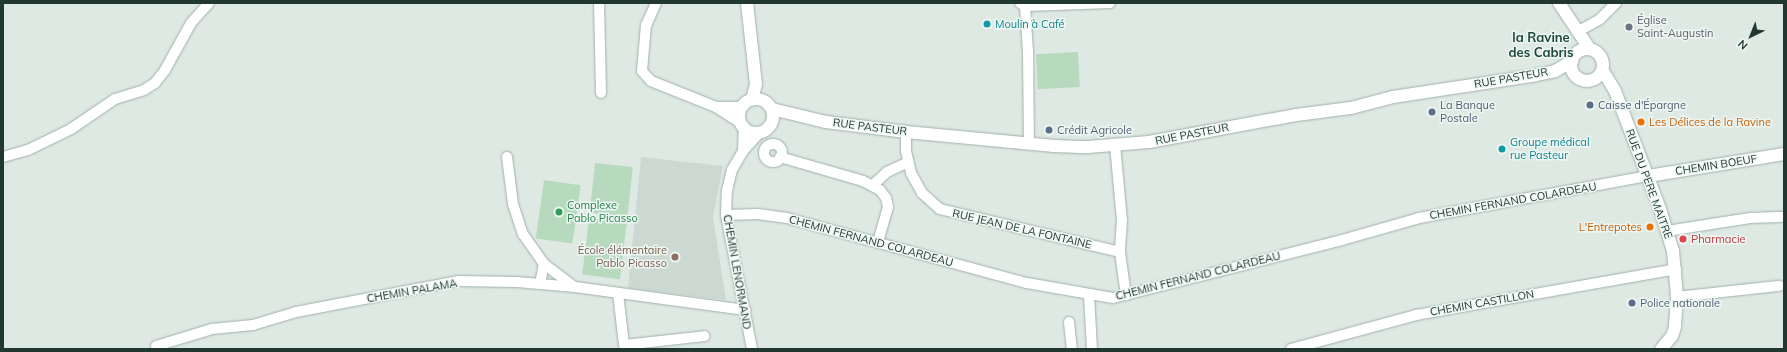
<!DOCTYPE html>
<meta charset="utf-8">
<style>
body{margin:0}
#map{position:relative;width:1787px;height:352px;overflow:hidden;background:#dee9e3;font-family:Mulish,sans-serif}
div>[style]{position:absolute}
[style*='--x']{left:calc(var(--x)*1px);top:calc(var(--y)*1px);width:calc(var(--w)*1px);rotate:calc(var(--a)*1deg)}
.built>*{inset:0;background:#ccd9d2}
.green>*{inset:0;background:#b7dabe;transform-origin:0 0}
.roads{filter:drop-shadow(0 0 1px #a1b0aa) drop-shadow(0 0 1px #a1b0aa)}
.street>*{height:10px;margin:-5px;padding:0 5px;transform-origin:5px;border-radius:5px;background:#fff}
.street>.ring{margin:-5px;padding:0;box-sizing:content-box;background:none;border:10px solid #fff;border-radius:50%}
.secondary>*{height:12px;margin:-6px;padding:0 6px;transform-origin:6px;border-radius:6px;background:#fff}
.secondary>.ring{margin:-6px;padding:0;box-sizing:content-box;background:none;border:12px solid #fff;border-radius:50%}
.dots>*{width:11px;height:11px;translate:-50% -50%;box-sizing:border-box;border:2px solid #eef6f2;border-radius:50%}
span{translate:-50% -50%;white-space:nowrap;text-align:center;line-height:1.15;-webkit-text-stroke:3px #eef6f2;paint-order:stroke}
.worship-label{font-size:11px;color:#5b616d}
.left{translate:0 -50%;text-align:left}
.culture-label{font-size:11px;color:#0d838f}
.street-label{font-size:11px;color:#203830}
.service-label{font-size:11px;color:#4e5e75}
.food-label{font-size:11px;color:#c56008}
.right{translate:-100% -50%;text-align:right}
.leisure-label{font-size:11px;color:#27864d}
.health-label{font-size:11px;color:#be3a42}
.education-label{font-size:11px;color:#785e54}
.quarter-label{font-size:13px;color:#1d4a3b;font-weight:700}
.frame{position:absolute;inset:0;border:4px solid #203830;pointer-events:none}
.north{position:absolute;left:1731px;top:16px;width:40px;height:40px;-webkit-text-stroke:3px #eef6f2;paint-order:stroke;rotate:223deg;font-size:11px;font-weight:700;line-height:16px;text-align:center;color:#203830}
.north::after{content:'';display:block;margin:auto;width:14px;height:18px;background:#203830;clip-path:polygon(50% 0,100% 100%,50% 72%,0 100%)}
</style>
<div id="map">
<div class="built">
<i style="clip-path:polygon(641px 157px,723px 166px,713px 217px,726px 300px,628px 288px)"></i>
</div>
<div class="green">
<i style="left:1078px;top:52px;width:35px;height:42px;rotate:87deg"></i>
<i style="left:595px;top:163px;width:38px;height:50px;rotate:6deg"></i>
<i style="left:544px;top:180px;width:37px;height:59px;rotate:8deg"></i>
<i style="left:589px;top:219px;width:38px;height:56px;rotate:7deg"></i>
</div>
<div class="roads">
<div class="street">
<i style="--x:599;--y:3;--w:90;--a:88.7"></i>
<i style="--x:656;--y:3;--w:24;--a:114"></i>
<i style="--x:646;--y:25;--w:46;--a:95"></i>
<i style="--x:642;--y:71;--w:13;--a:48"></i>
<i style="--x:651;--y:81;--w:70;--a:21.8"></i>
<i style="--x:716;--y:107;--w:30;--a:33"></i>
<i style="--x:1020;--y:3;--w:6;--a:31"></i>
<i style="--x:1025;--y:6;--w:85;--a:-2"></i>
<i style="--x:1025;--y:6;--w:46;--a:86.3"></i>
<i style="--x:1028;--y:52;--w:92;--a:89.4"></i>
<i style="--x:1577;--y:32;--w:26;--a:-29"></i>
<i style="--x:1600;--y:19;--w:23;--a:-45"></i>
<i style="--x:718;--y:107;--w:24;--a:0"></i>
<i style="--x:906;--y:132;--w:19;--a:90"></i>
<i style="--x:906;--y:151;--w:23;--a:77"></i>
<i style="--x:911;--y:173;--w:23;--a:61"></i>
<i style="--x:922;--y:193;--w:24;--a:42"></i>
<i style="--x:940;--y:209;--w:185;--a:13.4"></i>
<i class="ring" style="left:764px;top:144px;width:8px;height:8px"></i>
<i style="--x:1115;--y:145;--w:75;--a:84.7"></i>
<i style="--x:1122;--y:220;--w:32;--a:94"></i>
<i style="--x:1120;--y:252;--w:44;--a:82.2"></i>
<i style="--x:743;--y:151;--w:24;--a:-88"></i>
<i style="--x:3;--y:157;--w:26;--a:-16"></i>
<i style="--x:28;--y:150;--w:48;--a:-26"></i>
<i style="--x:71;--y:129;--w:53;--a:-34.3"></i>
<i style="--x:115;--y:99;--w:30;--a:-17"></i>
<i style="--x:144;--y:90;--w:13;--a:-32"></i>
<i style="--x:155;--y:83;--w:16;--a:-52"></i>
<i style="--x:165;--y:70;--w:54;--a:-61"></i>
<i style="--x:191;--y:23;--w:27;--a:-48"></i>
<i style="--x:507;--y:157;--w:47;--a:82.7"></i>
<i style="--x:513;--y:204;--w:32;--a:72"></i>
<i style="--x:523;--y:234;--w:37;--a:55"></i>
<i style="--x:544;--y:264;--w:36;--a:37"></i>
<i style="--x:780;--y:157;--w:86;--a:16.1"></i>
<i style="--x:863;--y:181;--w:19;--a:28"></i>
<i style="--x:880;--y:190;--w:10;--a:53"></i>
<i style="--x:886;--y:198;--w:9;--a:77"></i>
<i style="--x:888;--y:207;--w:37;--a:106"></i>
<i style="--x:873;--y:185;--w:19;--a:-43"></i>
<i style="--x:887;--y:172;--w:23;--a:-25"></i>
<i style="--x:726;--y:215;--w:32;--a:-2"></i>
<i style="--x:758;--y:214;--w:29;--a:8"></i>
<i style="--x:787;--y:218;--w:249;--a:15.2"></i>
<i style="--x:1027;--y:283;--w:87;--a:9.9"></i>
<i style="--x:1113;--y:298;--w:236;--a:-14.2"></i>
<i style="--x:1342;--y:240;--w:80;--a:-15.9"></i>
<i style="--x:1419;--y:218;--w:233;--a:-10.4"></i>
<i style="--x:1667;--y:231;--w:84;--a:-8.9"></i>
<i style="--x:1750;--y:218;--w:34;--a:-2"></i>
<i style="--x:540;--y:284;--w:20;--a:-79"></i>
<i style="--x:618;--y:293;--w:52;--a:83.4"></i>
<i style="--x:624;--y:345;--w:81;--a:-6.3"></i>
<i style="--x:1089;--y:295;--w:54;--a:86.8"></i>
<i style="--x:1677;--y:297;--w:103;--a:-6.2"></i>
<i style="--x:1069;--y:322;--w:27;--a:84"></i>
<i style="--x:156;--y:346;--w:59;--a:-16.9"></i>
<i style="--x:212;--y:329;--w:41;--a:-5.6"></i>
<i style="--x:253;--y:325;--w:45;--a:-16.8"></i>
<i style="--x:296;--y:312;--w:166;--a:-10.8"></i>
<i style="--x:459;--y:281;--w:58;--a:1"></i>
<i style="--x:517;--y:282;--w:58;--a:4.9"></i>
<i style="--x:575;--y:287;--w:172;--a:7.7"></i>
<i style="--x:752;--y:349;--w:136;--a:-101"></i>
<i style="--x:726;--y:215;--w:24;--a:-88"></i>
<i style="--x:727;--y:191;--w:22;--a:-77"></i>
<i style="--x:732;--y:170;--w:22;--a:-60"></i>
<i style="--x:743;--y:151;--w:24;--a:-48"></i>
<i style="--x:1291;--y:349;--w:130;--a:-15.2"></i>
<i style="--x:1416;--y:315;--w:264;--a:-10"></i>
</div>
<div class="secondary">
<i style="--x:747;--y:3;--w:81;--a:83.7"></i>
<i style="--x:756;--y:84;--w:16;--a:104"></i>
<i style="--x:1559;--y:3;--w:54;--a:56.3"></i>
<i class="ring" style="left:1571px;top:49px;width:20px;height:20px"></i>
<i style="--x:1603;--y:71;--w:23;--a:59"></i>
<i style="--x:1615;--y:91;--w:126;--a:69.1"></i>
<i style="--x:1660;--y:209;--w:44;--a:72.8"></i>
<i style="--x:1673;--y:251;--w:46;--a:85"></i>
<i style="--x:1677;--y:297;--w:30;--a:94"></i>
<i style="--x:1675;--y:327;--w:9;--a:108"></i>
<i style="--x:1672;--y:336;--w:17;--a:130"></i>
<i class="ring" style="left:739px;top:99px;width:22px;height:22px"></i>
<i style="--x:772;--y:109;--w:56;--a:13.5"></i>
<i style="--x:826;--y:122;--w:81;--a:7.1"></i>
<i style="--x:906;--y:132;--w:149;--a:5.4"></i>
<i style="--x:1054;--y:146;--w:34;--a:2"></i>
<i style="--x:1088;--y:147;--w:61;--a:-4.7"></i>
<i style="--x:1149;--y:142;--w:149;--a:-10.4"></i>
<i style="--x:1296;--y:115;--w:55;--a:-7.3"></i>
<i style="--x:1351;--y:108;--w:43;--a:-14.7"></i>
<i style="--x:1393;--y:97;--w:141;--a:-8.6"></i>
<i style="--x:1532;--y:76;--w:24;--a:-12"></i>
<i style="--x:1555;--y:71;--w:20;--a:-30"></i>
<i style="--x:1648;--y:176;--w:138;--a:-9.2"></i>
</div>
</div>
<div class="dots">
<i style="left:987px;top:24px;background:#0f9aa8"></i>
<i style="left:1629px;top:27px;background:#6b7280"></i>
<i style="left:1590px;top:105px;background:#5c6f8a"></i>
<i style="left:1432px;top:112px;background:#5c6f8a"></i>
<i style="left:1641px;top:122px;background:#e8710a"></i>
<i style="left:1049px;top:130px;background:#5c6f8a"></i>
<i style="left:1502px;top:149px;background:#0f9aa8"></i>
<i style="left:559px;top:212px;background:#2e9e5b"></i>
<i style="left:1650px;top:227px;background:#e8710a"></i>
<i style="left:1683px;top:239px;background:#e0444e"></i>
<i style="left:675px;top:257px;background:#8d6e63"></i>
<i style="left:1632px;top:303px;background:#5c6f8a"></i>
</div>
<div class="worship-label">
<span class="left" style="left:1637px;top:27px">Église<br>Saint-Augustin</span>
</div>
<div class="culture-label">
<span class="left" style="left:995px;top:24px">Moulin à Café</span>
<span class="left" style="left:1510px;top:149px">Groupe médical<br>rue Pasteur</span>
</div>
<div class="street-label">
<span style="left:1511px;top:78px;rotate:-10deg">RUE PASTEUR</span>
<span style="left:870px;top:127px;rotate:7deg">RUE PASTEUR</span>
<span style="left:1192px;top:134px;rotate:-11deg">RUE PASTEUR</span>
<span style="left:1716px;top:165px;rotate:-9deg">CHEMIN BOEUF</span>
<span style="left:1649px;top:184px;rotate:70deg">RUE DU PERE MAITRE</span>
<span style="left:1513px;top:201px;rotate:-10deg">CHEMIN FERNAND COLARDEAU</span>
<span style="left:1022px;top:229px;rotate:13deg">RUE JEAN DE LA FONTAINE</span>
<span style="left:871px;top:241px;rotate:15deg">CHEMIN FERNAND COLARDEAU</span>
<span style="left:737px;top:272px;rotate:80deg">CHEMIN LENORMAND</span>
<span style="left:1198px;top:276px;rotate:-14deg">CHEMIN FERNAND COLARDEAU</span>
<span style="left:412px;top:291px;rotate:-10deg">CHEMIN PALAMA</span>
<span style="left:1482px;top:303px;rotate:-10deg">CHEMIN CASTILLON</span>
</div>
<div class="service-label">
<span class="left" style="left:1598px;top:105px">Caisse d'Épargne</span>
<span class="left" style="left:1440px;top:112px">La Banque<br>Postale</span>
<span class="left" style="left:1057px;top:130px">Crédit Agricole</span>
<span class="left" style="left:1640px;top:303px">Police nationale</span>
</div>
<div class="food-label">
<span class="left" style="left:1649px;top:122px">Les Délices de la Ravine</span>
<span class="right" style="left:1642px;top:227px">L'Entrepotes</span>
</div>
<div class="leisure-label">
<span class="left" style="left:567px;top:212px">Complexe<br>Pablo Picasso</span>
</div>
<div class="health-label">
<span class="left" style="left:1691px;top:239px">Pharmacie</span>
</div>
<div class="education-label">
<span class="right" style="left:667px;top:257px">École élémentaire<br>Pablo Picasso</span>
</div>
<div class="quarter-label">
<span style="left:1541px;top:45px">la Ravine<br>des Cabris</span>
</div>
<div class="frame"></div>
<div class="north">N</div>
</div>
